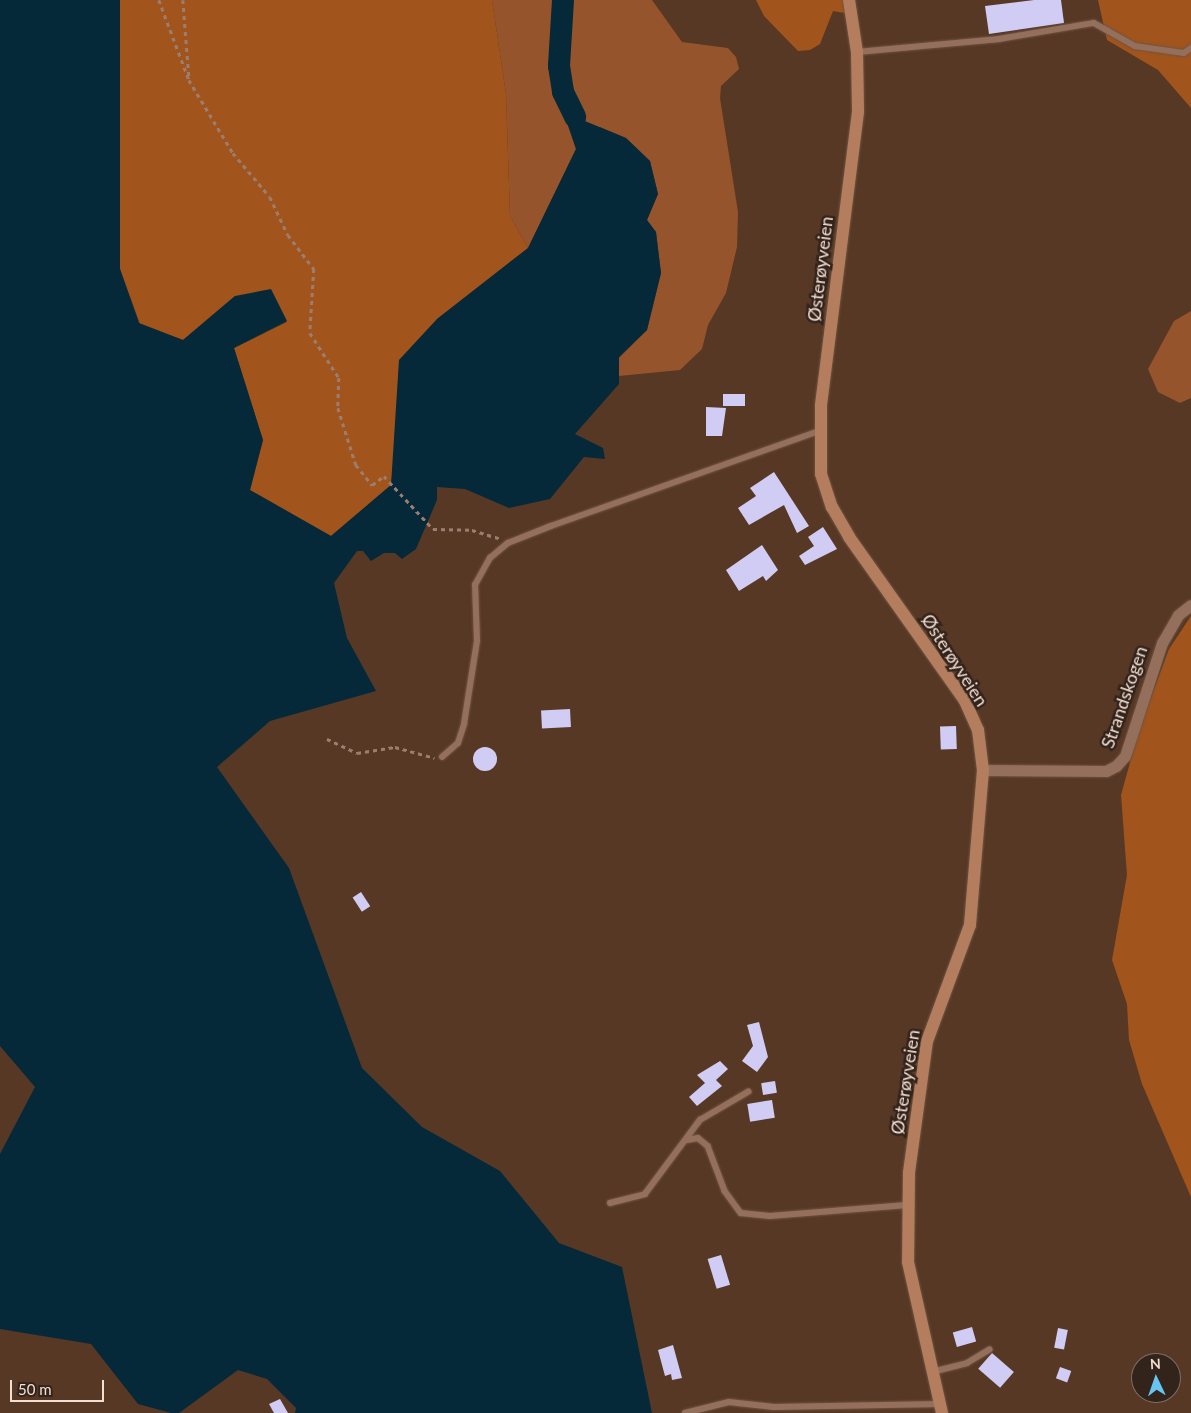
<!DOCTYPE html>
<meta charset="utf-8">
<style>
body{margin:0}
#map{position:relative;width:1191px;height:1413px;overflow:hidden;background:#573825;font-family:Lato,sans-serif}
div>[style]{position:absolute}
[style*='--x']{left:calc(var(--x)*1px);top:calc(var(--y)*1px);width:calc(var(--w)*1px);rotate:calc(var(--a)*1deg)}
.green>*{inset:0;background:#95542b}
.forest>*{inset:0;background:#a2541d}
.water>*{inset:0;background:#052939}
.river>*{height:22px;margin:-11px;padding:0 11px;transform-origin:11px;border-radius:11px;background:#052939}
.building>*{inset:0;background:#d1ccf4;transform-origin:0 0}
.round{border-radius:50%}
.path>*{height:2.5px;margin-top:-1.25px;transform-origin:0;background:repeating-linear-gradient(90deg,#9a7f70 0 4px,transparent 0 8px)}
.roads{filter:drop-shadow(0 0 1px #6f5443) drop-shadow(0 0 1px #6f5443)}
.lane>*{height:5.5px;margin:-2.75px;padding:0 2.75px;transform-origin:2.75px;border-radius:2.75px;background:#94705c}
.street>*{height:11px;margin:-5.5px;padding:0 5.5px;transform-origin:5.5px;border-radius:5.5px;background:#94705c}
.secondary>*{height:12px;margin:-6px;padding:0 6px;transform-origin:6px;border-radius:6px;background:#b47e5e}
span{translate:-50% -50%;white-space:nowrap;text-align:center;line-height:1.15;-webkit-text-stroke:5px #32231b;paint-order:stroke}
.street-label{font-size:18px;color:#f3ded3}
.north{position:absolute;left:1131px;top:1353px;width:50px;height:50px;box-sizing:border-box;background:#32231b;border:1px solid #7f6e65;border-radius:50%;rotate:357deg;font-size:14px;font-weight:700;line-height:20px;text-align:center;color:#f3ded3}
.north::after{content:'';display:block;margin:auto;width:18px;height:22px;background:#68c4f0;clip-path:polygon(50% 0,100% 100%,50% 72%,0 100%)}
.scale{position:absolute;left:10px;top:1380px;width:94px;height:22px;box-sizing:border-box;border:2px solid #f3ded3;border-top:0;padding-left:6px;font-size:15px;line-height:18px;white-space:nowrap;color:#f3ded3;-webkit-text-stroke:4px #32231b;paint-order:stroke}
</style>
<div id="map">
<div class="green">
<i style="clip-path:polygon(492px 0,652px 0,682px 42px,728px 48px,736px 57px,739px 69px,721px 86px,720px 98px,738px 212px,737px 247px,726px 293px,708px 325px,702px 349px,680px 370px,619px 376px,619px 358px,647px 330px,661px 273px,656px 232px,647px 220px,658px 194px,650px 161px,626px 138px,600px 127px,568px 126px,576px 149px,528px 248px,510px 216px,506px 94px)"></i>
<i style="clip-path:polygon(1191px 311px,1191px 398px,1180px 403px,1158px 392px,1148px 369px,1174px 321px)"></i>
</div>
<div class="forest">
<i style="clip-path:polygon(120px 0,492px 0,506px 94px,510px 216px,528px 248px,437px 319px,397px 431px,391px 485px,331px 536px,250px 490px,263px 440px,234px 348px,287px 322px,235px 296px,183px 340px,140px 324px,120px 269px)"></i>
<i style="clip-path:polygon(756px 0,843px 0,845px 13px,833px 11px,820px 44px,810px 50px,798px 51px,764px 16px)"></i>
<i style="clip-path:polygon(1098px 0,1191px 0,1191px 108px,1158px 70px,1107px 40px)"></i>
<i style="clip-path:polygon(1191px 616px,1191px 1197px,1142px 1084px,1129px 1040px,1127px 1004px,1112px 960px,1127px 875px,1121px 795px,1139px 730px,1169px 649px)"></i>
</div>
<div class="water">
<i style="clip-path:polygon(0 0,120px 0,120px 269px,139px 323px,183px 340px,235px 296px,271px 289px,287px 321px,234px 348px,263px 440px,250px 490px,331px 536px,391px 485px,399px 360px,437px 319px,528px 248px,576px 149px,568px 125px,575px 117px,626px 138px,650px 161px,658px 194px,647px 220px,656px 232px,661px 273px,647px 330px,619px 357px,619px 384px,575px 434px,603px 448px,605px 459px,584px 457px,550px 499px,509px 508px,465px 489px,437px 487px,437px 500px,416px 549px,402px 559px,395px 553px,384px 553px,371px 561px,363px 551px,357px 551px,334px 583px,347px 638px,376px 691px,270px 721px,217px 767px,289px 868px,362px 1068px,422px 1127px,500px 1171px,559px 1243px,622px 1267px,652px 1413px,295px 1413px,296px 1408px,267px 1379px,238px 1370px,179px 1413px,171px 1413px,138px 1404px,91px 1344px,0 1329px,0 1154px,35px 1087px,0 1046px)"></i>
</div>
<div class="river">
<i style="--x:563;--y:0;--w:66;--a:93.5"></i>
<i style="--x:559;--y:66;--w:26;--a:81"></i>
<i style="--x:563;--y:92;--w:28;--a:64"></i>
</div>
<div class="building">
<i style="clip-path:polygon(1034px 0,1061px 0,1064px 23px,989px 34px,985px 6px)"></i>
<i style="left:723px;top:394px;width:22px;height:12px"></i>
<i style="clip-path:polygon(706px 407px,726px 408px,722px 436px,706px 436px)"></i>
<i style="clip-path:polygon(774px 472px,809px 526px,797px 533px,784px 505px,749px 525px,738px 508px,756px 496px,750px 488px)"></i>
<i style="clip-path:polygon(823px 527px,837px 549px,805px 565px,799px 556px,814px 546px,808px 537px)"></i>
<i style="clip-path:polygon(762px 545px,778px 570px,766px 581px,763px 576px,739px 591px,726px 570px)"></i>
<i style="left:570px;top:709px;width:18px;height:29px;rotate:87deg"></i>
<i style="left:956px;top:726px;width:23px;height:16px;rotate:88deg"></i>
<i class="round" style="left:473px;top:747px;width:24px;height:24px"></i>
<i style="left:361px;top:892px;width:17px;height:10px;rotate:57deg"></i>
<i style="clip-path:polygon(759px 1022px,768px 1057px,757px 1072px,742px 1061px,753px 1046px,747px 1025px)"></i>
<i style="clip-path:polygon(720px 1061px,728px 1069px,716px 1080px,722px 1086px,697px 1106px,689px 1097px,705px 1083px,697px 1075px)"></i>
<i style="left:775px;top:1081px;width:12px;height:14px;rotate:81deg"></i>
<i style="left:772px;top:1100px;width:18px;height:25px;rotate:81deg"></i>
<i style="left:721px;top:1255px;width:31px;height:14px;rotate:73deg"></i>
<i style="left:972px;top:1327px;width:15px;height:20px;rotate:74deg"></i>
<i style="left:1058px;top:1328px;width:10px;height:20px;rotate:11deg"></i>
<i style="clip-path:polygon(673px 1345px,682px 1378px,672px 1380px,671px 1374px,665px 1376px,658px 1350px)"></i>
<i style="left:992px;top:1353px;width:29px;height:21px;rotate:41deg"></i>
<i style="left:1060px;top:1367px;width:12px;height:12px;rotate:20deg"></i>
<i style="clip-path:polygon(280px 1399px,288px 1413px,274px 1413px,269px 1404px)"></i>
</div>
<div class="path">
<i style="--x:159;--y:0;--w:85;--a:69.4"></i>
<i style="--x:189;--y:80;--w:85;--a:58.9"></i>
<i style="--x:233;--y:153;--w:57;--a:49.9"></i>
<i style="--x:270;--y:197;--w:42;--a:64.7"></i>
<i style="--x:288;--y:235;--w:43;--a:52.6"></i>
<i style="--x:314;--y:269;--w:64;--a:93.6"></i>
<i style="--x:310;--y:333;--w:54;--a:57.2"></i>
<i style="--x:339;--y:378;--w:30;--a:92"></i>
<i style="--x:338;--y:408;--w:60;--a:72.5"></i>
<i style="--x:356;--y:465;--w:26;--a:51"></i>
<i style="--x:372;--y:485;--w:15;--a:-37"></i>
<i style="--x:384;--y:476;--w:72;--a:47.2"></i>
<i style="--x:433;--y:529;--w:39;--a:1"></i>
<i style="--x:472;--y:530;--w:30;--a:17"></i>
<i style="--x:183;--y:0;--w:76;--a:85.5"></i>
<i style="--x:327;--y:739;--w:33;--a:25"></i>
<i style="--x:357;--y:753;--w:38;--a:-9"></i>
<i style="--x:395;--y:747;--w:41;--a:15.4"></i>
</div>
<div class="roads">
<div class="lane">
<i style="--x:857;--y:52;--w:143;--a:-5.2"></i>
<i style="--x:999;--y:39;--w:96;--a:-9.6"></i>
<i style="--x:1094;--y:23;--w:47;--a:29.3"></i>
<i style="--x:1135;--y:46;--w:49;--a:8.1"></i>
<i style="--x:1184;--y:53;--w:9;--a:-36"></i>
<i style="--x:442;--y:757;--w:21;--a:-41"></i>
<i style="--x:458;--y:743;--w:20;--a:-72"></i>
<i style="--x:464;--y:724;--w:84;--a:-81.1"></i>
<i style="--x:477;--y:641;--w:56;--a:-92"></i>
<i style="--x:475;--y:585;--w:31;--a:-61"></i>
<i style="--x:490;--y:558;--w:23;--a:-40"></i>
<i style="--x:508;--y:543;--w:46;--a:-21.6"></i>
<i style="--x:551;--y:526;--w:284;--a:-19.5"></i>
<i style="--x:687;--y:1140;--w:11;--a:-10"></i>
<i style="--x:698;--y:1138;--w:13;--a:39"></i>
<i style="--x:708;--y:1146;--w:48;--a:69.3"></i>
<i style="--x:725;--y:1191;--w:27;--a:54"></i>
<i style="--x:741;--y:1213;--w:29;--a:6"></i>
<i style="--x:770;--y:1216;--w:137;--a:-4.6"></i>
<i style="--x:610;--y:1203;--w:36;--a:-14"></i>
<i style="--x:645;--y:1194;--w:92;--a:-53.4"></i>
<i style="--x:700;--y:1120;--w:56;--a:-30.3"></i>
<i style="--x:932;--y:1372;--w:36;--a:-14"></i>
<i style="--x:967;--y:1363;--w:26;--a:-31"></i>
<i style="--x:685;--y:1413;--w:45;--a:-14"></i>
<i style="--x:729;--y:1402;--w:45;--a:6.3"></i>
<i style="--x:774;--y:1407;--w:166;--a:-1"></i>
</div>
<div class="street">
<i style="--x:983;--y:770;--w:123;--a:0.5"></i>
<i style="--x:1106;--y:771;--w:11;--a:-27"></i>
<i style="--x:1116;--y:766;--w:13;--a:-48"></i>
<i style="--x:1125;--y:756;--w:119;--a:-71.9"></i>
<i style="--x:1162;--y:643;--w:32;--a:-60"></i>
<i style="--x:1178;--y:615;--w:16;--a:-38"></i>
</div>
<div class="secondary">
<i style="--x:849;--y:0;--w:53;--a:81.3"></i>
<i style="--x:857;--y:52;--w:60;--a:89"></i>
<i style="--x:858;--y:112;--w:296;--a:97.2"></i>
<i style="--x:821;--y:406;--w:68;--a:90"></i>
<i style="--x:821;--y:474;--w:35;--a:72"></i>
<i style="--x:832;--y:507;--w:34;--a:60"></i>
<i style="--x:849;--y:537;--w:201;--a:54.7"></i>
<i style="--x:965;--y:701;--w:32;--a:66"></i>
<i style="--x:978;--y:730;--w:40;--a:82.9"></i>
<i style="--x:983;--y:770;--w:156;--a:94.8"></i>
<i style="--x:970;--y:925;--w:124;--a:110.3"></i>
<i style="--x:927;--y:1041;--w:133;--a:97.8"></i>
<i style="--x:909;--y:1173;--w:89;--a:90.6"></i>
<i style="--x:908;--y:1262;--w:155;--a:77.3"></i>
</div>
</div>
<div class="street-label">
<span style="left:820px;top:269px;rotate:-83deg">Østerøyveien</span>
<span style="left:955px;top:660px;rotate:57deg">Østerøyveien</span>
<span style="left:1124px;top:697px;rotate:-71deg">Strandskogen</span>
<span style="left:905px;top:1082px;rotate:-81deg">Østerøyveien</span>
</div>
<div class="north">N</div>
<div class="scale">50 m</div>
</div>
